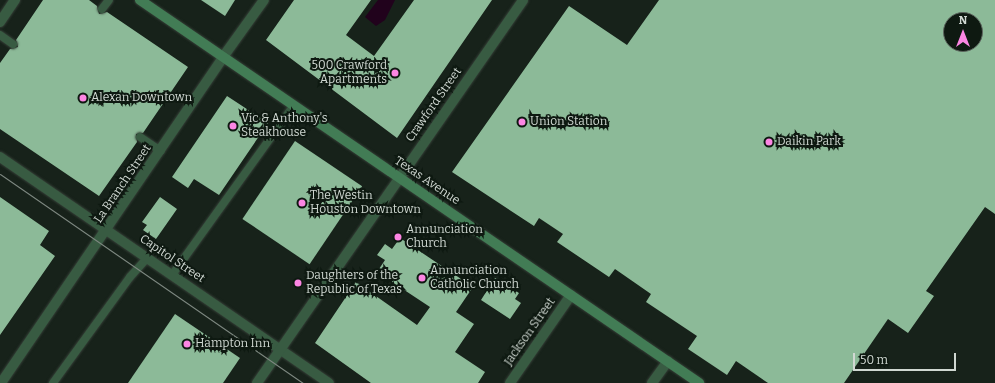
<!DOCTYPE html>
<style>
body{margin:0}
#map{position:relative;width:995px;height:383px;overflow:hidden;background:#17221a;font-family:Bitter,serif}
div>[style]{position:absolute}
[style*='--x']{left:calc(var(--x)*1px);top:calc(var(--y)*1px);width:calc(var(--w)*1px);rotate:calc(var(--a)*1deg)}
.water>*{inset:0;background:#21021c}
.building>*{inset:0;background:#8cba98;transform-origin:0 0}
.roads{filter:drop-shadow(0 0 1px #353f37) drop-shadow(0 0 1px #353f37)}
.service>*{height:8px;margin:-4px;padding:0 4px;transform-origin:4px;border-radius:4px;background:#385b42}
.minor>*{height:10px;margin:-5px;padding:0 5px;transform-origin:5px;border-radius:5px;background:#385b42}
.tertiary>*{height:10px;margin:-5px;padding:0 5px;transform-origin:5px;border-radius:5px;background:#385b42}
.secondary>*{height:10px;margin:-5px;padding:0 5px;transform-origin:5px;border-radius:5px;background:#427c55}
.tram>*{height:1px;margin:-0.5px;padding:0 0.5px;transform-origin:0.5px;border-radius:0.5px;background:#7e8881}
.dots>*{width:11px;height:11px;translate:-50% -50%;box-sizing:border-box;border:2px solid #0e1911;border-radius:50%}
span{translate:-50% -50%;white-space:nowrap;text-align:center;line-height:1.15;-webkit-text-stroke:4px #0e1911;paint-order:stroke}
.poi-label{font-size:12px;color:#d0d8d2}
.right{translate:-100% -50%;text-align:right}
.left{translate:0 -50%;text-align:left}
.street-label{font-size:12px;color:#d0d8d2}
.north{position:absolute;left:943px;top:12px;width:40px;height:40px;box-sizing:border-box;background:#0e1911;border:1px solid #5c655e;border-radius:50%;rotate:0deg;font-size:11px;font-weight:700;line-height:16px;text-align:center;color:#d0d8d2}
.north::after{content:'';display:block;margin:auto;width:14px;height:18px;background:#fc86e3;clip-path:polygon(50% 0,100% 100%,50% 72%,0 100%)}
.scale{position:absolute;left:853px;top:353px;width:103px;height:18px;box-sizing:border-box;border:2px solid #d0d8d2;border-top:0;padding-left:5px;font-size:12px;line-height:14px;white-space:nowrap;color:#d0d8d2;-webkit-text-stroke:3px #0e1911;paint-order:stroke}
</style>
<div id="map">
<div class="water">
<i style="clip-path:polygon(378px 0,395px 0,385px 20px,376px 26px,365px 17px)"></i>
</div>
<div class="building">
<i style="clip-path:polygon(43px 0,89px 0,97px 6px,99px 14px,107px 12px,188px 67px,143px 133px,136px 134px,137px 142px,99px 196px,0 129px,0 63px,10px 49px,18px 47px,16px 40px)"></i>
<i style="clip-path:polygon(201px 0,235px 0,225px 16px)"></i>
<i style="clip-path:polygon(294px 0,371px 0,346px 35px,374px 56px,414px 0,492px 0,397px 138px,266px 40px)"></i>
<i style="clip-path:polygon(evenodd,659px 0,995px 0,995px 214px,985px 207px,926px 291px,934px 296px,908px 333px,888px 319px,844px 383px,768px 383px,736px 361px,727px 375px,688px 349px,697px 336px,646px 302px,651px 294px,615px 269px,609px 277px,557px 242px,563px 234px,539px 218px,534px 226px,452px 172px,569px 6px,627px 45px,659px 0,951px 20px,975px 20px,975px 44px,951px 44px,951px 20px)"></i>
<i style="clip-path:polygon(227px 96px,268px 123px,219px 195px,194px 179px,188px 188px,172px 177px)"></i>
<i style="left:295px;top:141px;width:81px;height:94px;rotate:34deg"></i>
<i style="clip-path:polygon(0 197px,49px 231px,40px 245px,55px 256px,0 335px)"></i>
<i style="clip-path:polygon(160px 197px,177px 209px,156px 239px,143px 230px,147px 225px,142px 222px)"></i>
<i style="clip-path:polygon(400px 238px,473px 287px,456px 312px,474px 324px,455px 352px,485px 372px,478px 383px,371px 383px,315px 343px,356px 282px,417px 325px,430px 307px,377px 272px,385px 260px,377px 255px,385px 244px,392px 249px)"></i>
<i style="clip-path:polygon(495px 278px,519px 293px,515px 299px,521px 303px,510px 319px,481px 300px)"></i>
<i style="clip-path:polygon(175px 314px,240px 358px,223px 383px,128px 383px)"></i>
</div>
<div class="roads">
<div class="service">
<i style="--x:102;--y:9;--w:11;--a:-52"></i>
<i style="--x:0;--y:35;--w:16;--a:35"></i>
<i style="--x:140;--y:137;--w:25;--a:34"></i>
<i style="--x:172;--y:275;--w:209;--a:-54.3"></i>
<i style="--x:53;--y:383;--w:131;--a:-54"></i>
<i style="--x:130;--y:277;--w:25;--a:-48"></i>
</div>
<div class="minor">
<i style="--x:510;--y:383;--w:107;--a:-55.3"></i>
</div>
<div class="tertiary">
<i style="--x:0;--y:22;--w:27;--a:-56"></i>
<i style="--x:0;--y:157;--w:399;--a:34.5"></i>
<i style="--x:1;--y:383;--w:394;--a:-55.7"></i>
<i style="--x:223;--y:57;--w:70;--a:-54.3"></i>
<i style="--x:257;--y:383;--w:466;--a:-55.2"></i>
<i style="--x:652;--y:383;--w:27;--a:-54"></i>
</div>
<div class="secondary">
<i style="--x:140;--y:0;--w:678;--a:34.42"></i>
</div>
</div>
<div class="tram">
<i style="--x:0;--y:174;--w:368;--a:34.6"></i>
</div>
<div class="dots">
<i style="left:395px;top:73px;background:#fc86e3"></i>
<i style="left:83px;top:98px;background:#fc86e3"></i>
<i style="left:522px;top:122px;background:#fc86e3"></i>
<i style="left:233px;top:126px;background:#fc86e3"></i>
<i style="left:769px;top:142px;background:#fc86e3"></i>
<i style="left:302px;top:203px;background:#fc86e3"></i>
<i style="left:398px;top:237px;background:#fc86e3"></i>
<i style="left:422px;top:278px;background:#fc86e3"></i>
<i style="left:298px;top:283px;background:#fc86e3"></i>
<i style="left:187px;top:344px;background:#fc86e3"></i>
</div>
<div class="poi-label">
<span class="right" style="left:387px;top:73px">500 Crawford<br>Apartments</span>
<span class="left" style="left:91px;top:98px">Alexan Downtown</span>
<span class="left" style="left:241px;top:126px">Vic &amp; Anthony's<br>Steakhouse</span>
<span class="left" style="left:530px;top:122px">Union Station</span>
<span class="left" style="left:777px;top:142px">Daikin Park</span>
<span class="left" style="left:310px;top:203px">The Westin<br>Houston Downtown</span>
<span class="left" style="left:406px;top:237px">Annunciation<br>Church</span>
<span class="left" style="left:430px;top:278px">Annunciation<br>Catholic Church</span>
<span class="left" style="left:306px;top:283px">Daughters of the<br>Republic of Texas</span>
<span class="left" style="left:195px;top:344px">Hampton Inn</span>
</div>
<div class="street-label">
<span style="left:434px;top:105px;rotate:-55deg">Crawford Street</span>
<span style="left:427px;top:181px;rotate:34deg">Texas Avenue</span>
<span style="left:123px;top:184px;rotate:-56deg">La Branch Street</span>
<span style="left:172px;top:259px;rotate:34deg">Capitol Street</span>
<span style="left:530px;top:332px;rotate:-55deg">Jackson Street</span>
</div>
<div class="north">N</div>
<div class="scale">50 m</div>
</div>
